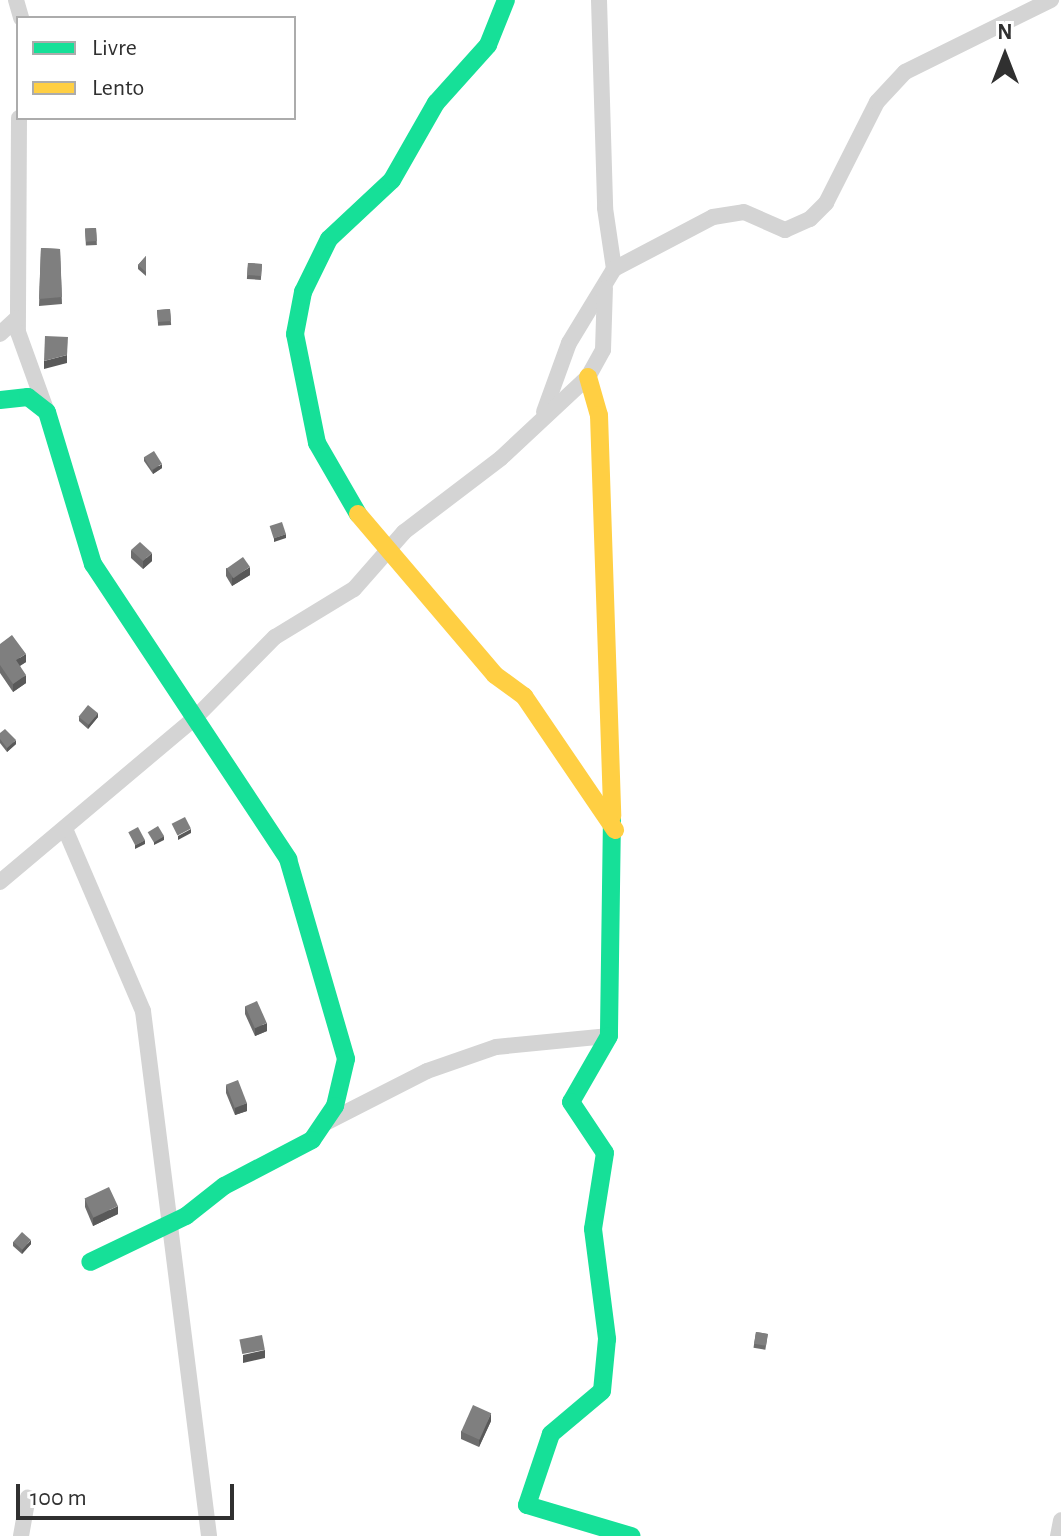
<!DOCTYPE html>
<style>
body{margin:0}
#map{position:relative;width:1061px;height:1536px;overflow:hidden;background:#fff;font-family:"Alegreya Sans",sans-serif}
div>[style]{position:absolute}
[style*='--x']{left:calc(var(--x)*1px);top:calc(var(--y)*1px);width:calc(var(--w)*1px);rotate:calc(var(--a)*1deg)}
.street>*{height:16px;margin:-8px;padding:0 8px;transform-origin:8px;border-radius:8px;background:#d4d4d4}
.fast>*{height:18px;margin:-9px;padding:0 9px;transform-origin:9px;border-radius:9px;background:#16e098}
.slow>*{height:18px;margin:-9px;padding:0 9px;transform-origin:9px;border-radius:9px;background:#ffcf43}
.wall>*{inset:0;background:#6d6d6d;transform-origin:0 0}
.shaded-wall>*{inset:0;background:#595959}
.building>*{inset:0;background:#7f7f7f;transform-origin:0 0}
span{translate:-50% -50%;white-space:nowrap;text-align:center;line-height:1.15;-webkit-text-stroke:8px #fff;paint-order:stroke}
.legend{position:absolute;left:16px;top:16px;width:280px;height:104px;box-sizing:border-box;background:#fff;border:2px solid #acacac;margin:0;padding:10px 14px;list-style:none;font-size:24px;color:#303030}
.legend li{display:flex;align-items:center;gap:16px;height:40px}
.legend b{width:40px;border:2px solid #acacac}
.north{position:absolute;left:965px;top:16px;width:80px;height:80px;-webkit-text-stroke:6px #fff;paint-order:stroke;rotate:0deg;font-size:22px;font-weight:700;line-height:32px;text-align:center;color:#303030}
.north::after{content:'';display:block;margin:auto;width:28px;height:36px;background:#303030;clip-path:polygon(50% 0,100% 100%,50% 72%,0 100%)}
.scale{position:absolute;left:16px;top:1484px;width:218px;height:36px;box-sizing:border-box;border:4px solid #303030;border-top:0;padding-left:10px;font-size:24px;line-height:28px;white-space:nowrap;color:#303030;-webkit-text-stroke:6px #fff;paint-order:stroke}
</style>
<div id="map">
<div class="street">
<i style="--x:16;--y:0;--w:19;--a:74"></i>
<i style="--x:599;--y:0;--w:208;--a:88.3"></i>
<i style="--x:605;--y:208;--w:62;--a:81.6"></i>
<i style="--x:19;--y:118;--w:214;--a:90.3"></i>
<i style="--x:18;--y:332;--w:85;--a:70.1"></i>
<i style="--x:0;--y:334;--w:23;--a:-43"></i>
<i style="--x:544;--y:412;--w:73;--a:-70.1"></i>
<i style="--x:569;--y:343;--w:87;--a:-58.7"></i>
<i style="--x:614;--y:269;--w:112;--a:-27.7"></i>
<i style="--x:713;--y:217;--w:31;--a:-9"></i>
<i style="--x:744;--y:212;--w:45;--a:23.7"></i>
<i style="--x:785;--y:230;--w:27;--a:-24"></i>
<i style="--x:810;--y:219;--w:23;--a:-45"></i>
<i style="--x:826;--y:203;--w:113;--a:-63.2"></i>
<i style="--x:877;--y:102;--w:41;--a:-47"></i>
<i style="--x:905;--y:72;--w:163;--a:-26.3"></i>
<i style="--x:65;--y:829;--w:198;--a:66.8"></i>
<i style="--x:143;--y:1011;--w:529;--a:82.83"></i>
<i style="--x:0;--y:882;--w:258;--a:-40.1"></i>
<i style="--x:197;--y:716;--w:111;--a:-45.4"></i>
<i style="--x:275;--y:637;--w:92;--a:-31.3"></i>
<i style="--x:354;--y:589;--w:76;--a:-48.7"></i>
<i style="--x:404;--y:532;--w:122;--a:-37.3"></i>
<i style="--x:501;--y:458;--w:119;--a:-43"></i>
<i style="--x:588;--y:377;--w:31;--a:-61"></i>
<i style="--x:603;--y:350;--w:62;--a:-88.2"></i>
<i style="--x:327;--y:1122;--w:112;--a:-27"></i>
<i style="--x:427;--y:1071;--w:73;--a:-19.2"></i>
<i style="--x:496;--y:1047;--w:114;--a:-5.6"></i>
<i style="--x:21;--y:1536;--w:39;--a:-80"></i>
<i style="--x:1058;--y:1536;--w:16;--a:-79"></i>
</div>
<div class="fast">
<i style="--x:0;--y:400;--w:28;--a:-6"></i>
<i style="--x:28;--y:397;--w:24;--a:38"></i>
<i style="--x:47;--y:412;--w:159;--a:73.2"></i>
<i style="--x:93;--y:564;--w:354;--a:56.5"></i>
<i style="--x:288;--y:859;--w:208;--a:73.8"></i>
<i style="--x:346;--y:1059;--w:48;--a:103.2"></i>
<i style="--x:335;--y:1106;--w:41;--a:124.1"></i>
<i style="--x:312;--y:1140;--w:99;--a:152.4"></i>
<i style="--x:224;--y:1186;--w:48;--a:141.7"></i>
<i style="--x:186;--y:1216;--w:106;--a:154.4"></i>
<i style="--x:358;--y:514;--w:82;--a:-120"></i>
<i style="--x:317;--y:443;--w:111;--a:-101.4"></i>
<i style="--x:295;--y:334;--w:43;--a:-79.2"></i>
<i style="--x:303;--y:292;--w:59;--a:-63.9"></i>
<i style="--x:329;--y:239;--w:86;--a:-43.1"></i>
<i style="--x:392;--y:180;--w:89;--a:-60.3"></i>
<i style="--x:436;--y:103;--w:78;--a:-48.1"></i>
<i style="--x:488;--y:45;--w:48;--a:-68.2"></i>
<i style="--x:612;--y:816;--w:220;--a:90.8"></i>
<i style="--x:609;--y:1036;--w:76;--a:119.9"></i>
<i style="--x:571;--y:1102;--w:61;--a:56.3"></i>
<i style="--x:605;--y:1153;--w:77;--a:99"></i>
<i style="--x:593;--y:1229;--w:111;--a:82.7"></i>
<i style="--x:607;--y:1339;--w:52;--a:95.5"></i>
<i style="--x:602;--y:1391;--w:67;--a:139.9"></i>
<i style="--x:551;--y:1434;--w:75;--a:108.7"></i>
<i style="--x:527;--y:1505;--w:109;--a:16.6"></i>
</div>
<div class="slow">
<i style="--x:588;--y:377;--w:40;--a:74"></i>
<i style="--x:599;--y:415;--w:401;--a:88.1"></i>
<i style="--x:358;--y:514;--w:211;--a:49.6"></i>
<i style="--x:495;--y:675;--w:36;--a:36"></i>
<i style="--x:524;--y:696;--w:162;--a:55.8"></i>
</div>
<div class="wall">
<i style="left:96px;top:228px;width:17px;height:11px;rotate:87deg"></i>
<i style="clip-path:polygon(41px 248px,60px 249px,62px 304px,39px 306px)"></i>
<i style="clip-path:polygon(146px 256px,146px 276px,138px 269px,138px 265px)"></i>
<i style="left:248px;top:263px;width:14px;height:16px;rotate:4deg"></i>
<i style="left:170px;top:309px;width:16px;height:13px;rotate:86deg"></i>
<i style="clip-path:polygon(144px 457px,162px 468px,153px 474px,144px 461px)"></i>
<i style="clip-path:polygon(131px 550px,152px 561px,143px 569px,131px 558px)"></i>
<i style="clip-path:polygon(226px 568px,250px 575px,232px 586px,226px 576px)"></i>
<i style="clip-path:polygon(0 644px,26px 662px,20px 666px,26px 683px,13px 692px,0 673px)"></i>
<i style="clip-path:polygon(79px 717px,98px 717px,88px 729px,79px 721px)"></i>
<i style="clip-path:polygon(0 733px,16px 744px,7px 752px,0 743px)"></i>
<i style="clip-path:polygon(245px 1006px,267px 1031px,255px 1036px,245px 1014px)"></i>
<i style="clip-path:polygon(226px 1085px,247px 1111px,235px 1115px,226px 1093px)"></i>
<i style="clip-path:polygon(85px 1199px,118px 1214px,93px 1226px,85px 1207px)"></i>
<i style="clip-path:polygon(13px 1242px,31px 1244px,22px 1254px,13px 1246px)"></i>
<i style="left:756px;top:1332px;width:12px;height:16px;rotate:9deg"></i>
<i style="clip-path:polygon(491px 1421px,479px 1447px,461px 1439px,461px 1431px)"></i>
</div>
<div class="shaded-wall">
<i style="clip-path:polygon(67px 355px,67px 363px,44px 369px,44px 361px)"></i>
<i style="clip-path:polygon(162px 464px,162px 468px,153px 474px,153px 470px)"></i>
<i style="clip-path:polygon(286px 534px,286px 538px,274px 542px,274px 538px)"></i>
<i style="clip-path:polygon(152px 553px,152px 561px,143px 569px,143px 561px)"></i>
<i style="clip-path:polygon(250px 567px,250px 575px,232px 586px,232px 578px)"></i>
<i style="clip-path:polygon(26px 654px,26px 662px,16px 668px,16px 660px)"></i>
<i style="clip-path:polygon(26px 675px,26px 683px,13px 692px,13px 684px)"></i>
<i style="clip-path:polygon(98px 713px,98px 717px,88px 729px,88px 725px)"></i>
<i style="clip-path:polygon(16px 740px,16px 744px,7px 752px,7px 748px)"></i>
<i style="clip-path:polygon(191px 829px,191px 833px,178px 840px,178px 836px)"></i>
<i style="clip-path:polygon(164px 836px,164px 840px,154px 845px,154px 841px)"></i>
<i style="clip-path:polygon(145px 840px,145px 844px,135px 849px,135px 845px)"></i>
<i style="clip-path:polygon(267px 1023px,267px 1031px,255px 1036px,255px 1028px)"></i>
<i style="clip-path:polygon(247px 1103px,247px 1111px,235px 1115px,235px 1107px)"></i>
<i style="clip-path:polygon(118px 1206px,118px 1214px,93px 1226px,93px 1218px)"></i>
<i style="clip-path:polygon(31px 1240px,31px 1244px,22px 1254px,22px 1250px)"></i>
<i style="clip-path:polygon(265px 1350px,265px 1358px,243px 1363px,243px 1355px)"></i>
<i style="clip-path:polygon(491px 1413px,491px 1421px,479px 1447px,479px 1439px)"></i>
</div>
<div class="building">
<i style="left:96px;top:228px;width:13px;height:11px;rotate:86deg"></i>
<i style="clip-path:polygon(41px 248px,60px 249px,62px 297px,39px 299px)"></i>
<i style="clip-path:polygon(146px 256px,146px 272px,138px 265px)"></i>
<i style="left:248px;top:263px;width:14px;height:12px;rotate:4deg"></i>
<i style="left:170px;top:309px;width:12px;height:13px;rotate:85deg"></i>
<i style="clip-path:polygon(45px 336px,68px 337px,67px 355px,44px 361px)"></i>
<i style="left:154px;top:451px;width:15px;height:12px;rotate:58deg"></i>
<i style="left:282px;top:522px;width:13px;height:13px;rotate:72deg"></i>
<i style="clip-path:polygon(140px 542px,152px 553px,143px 561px,131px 550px)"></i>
<i style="left:243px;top:557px;width:12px;height:20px;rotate:55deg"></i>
<i style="clip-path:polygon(12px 635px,26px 654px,16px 660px,26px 675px,13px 684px,0 665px,0 644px)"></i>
<i style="left:88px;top:705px;width:13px;height:15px;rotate:39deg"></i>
<i style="clip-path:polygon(5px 729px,16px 740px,7px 748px,0 739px,0 733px)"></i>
<i style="left:185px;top:817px;width:13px;height:15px;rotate:63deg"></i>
<i style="left:158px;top:826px;width:12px;height:12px;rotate:59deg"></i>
<i style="left:138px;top:827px;width:15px;height:11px;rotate:62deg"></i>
<i style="left:257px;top:1001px;width:24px;height:13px;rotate:66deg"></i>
<i style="left:238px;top:1080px;width:25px;height:13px;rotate:69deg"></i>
<i style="left:109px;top:1187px;width:21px;height:27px;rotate:65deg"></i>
<i style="left:22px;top:1232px;width:12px;height:13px;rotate:42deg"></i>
<i style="left:756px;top:1332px;width:12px;height:12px;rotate:9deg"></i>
<i style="left:262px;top:1335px;width:15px;height:23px;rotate:79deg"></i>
<i style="left:473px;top:1405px;width:20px;height:29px;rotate:24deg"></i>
</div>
<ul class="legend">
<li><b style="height:10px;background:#16e098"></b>Livre</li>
<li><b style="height:10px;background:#ffcf43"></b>Lento</li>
</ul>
<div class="north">N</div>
<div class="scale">100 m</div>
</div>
